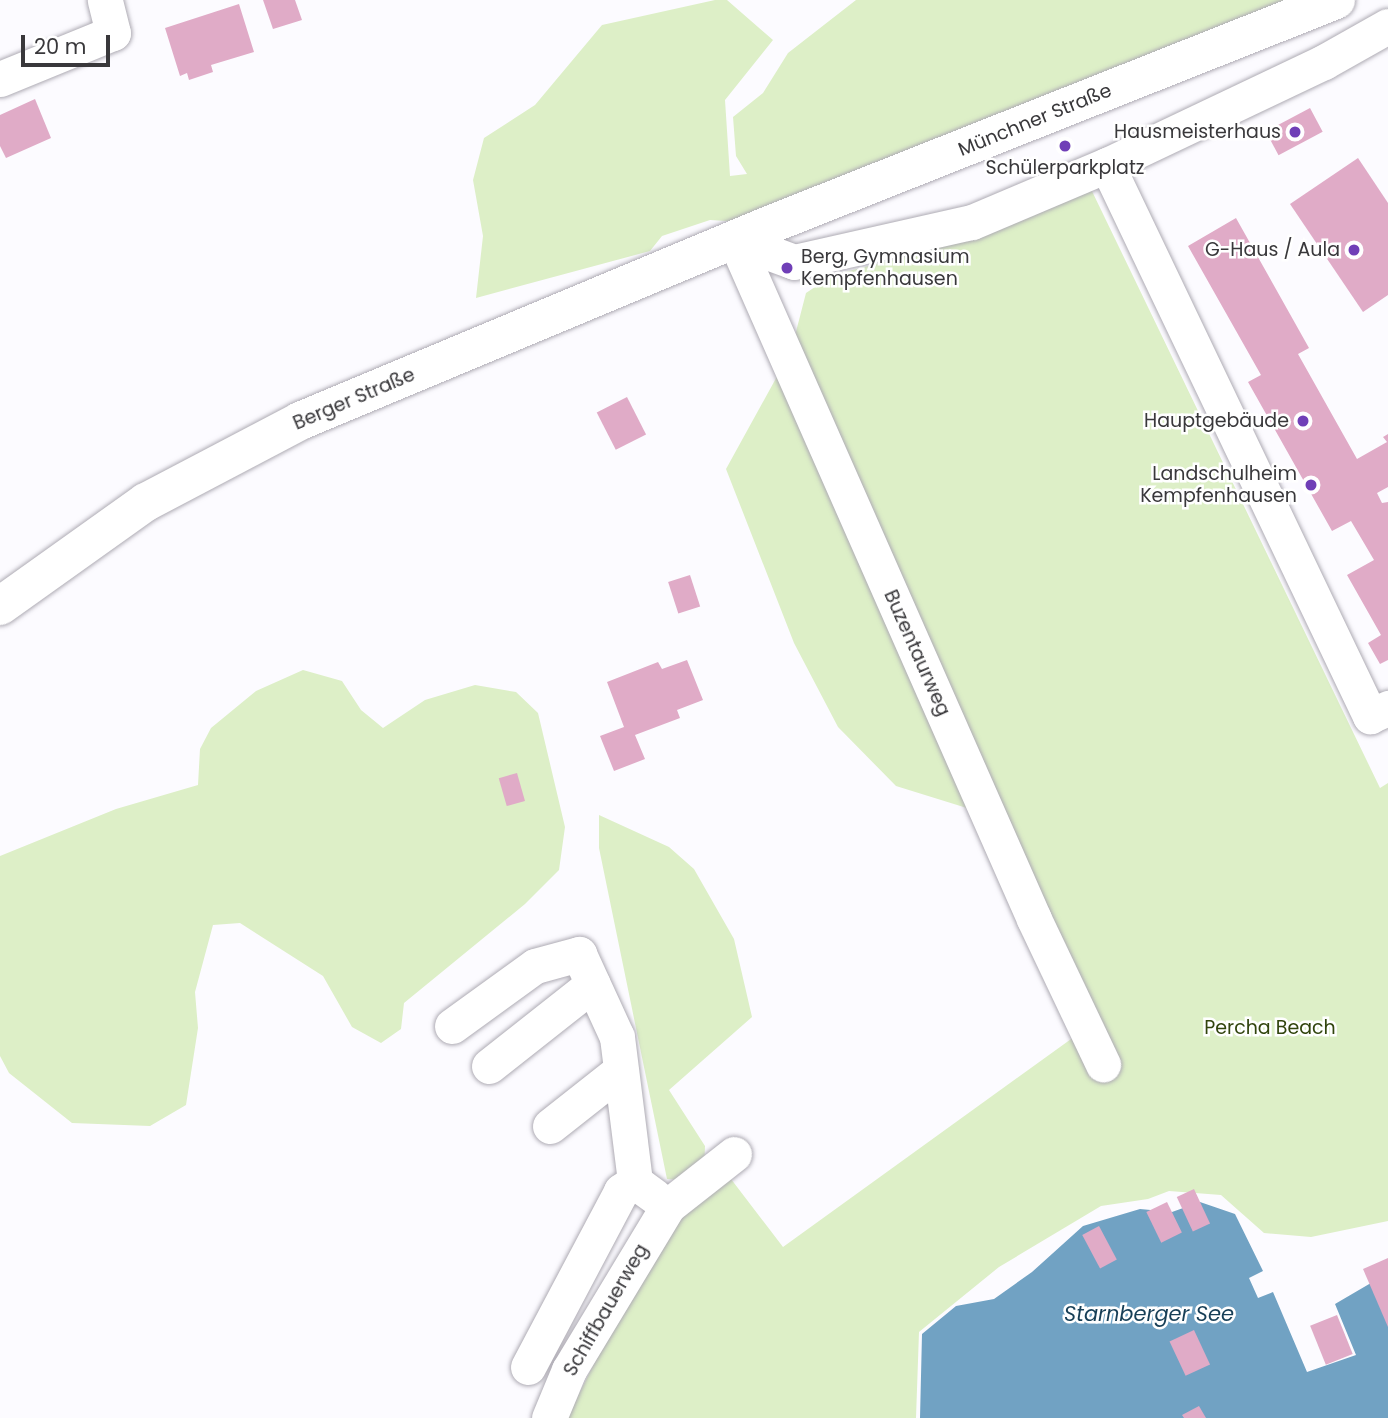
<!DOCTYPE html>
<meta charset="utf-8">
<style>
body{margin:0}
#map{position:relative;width:1388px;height:1418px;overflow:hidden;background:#fcfbff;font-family:Poppins,sans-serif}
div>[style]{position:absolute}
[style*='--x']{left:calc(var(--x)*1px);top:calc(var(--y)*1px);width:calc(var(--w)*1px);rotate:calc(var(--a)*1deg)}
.green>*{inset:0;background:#ddefc7}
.water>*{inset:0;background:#71a2c3}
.building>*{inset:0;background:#e0abc7;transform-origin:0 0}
.roads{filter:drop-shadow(0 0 2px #aeabb4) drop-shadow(0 0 2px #aeabb4)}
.minor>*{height:35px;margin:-17.5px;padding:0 17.5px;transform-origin:17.5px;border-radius:17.5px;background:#fff}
.major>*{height:38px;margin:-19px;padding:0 19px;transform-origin:19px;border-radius:19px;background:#fff}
.dots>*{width:19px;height:19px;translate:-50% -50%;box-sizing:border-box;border:4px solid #fff;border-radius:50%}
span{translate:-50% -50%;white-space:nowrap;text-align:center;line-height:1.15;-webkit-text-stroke:5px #fff;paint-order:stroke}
.street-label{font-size:19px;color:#39383b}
.poi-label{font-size:19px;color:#39383b}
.right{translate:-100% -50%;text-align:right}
.left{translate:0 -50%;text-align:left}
.park-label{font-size:19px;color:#31440d}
.water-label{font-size:21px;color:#173f57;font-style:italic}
.scale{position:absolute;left:21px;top:35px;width:89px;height:32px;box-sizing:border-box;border:4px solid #39383b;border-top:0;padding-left:9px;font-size:21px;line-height:24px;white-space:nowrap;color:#39383b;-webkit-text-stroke:5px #fff;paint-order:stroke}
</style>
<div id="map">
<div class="green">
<i style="clip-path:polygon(715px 0,727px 0,773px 40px,725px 100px,730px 176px,747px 174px,736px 156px,733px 117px,763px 93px,788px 53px,856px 0,1309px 0,760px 223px,710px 220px,662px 236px,650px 251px,476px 298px,483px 236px,473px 180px,484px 138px,535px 105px,602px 25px)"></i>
<i style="clip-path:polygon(1090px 187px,1380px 788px,1388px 783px,1388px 1221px,1311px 1237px,1264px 1233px,1221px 1195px,1169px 1191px,1148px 1199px,1101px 1206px,999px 1267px,919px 1332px,916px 1418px,567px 1418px,639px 1273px,683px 1216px,731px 1179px,783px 1247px,1085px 1029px,999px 818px,896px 786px,838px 727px,794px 643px,726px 469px,791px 351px,806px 293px,833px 275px,900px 258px)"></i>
<i style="clip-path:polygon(303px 670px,342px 681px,361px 710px,383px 728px,425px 700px,475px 685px,516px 692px,538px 713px,565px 827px,559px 870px,525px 904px,404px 1003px,401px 1029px,381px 1043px,352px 1027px,323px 976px,240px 923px,213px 925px,195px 992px,198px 1028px,186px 1105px,150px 1126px,72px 1123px,9px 1073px,0 1056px,0 856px,116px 809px,198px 785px,200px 749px,211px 728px,256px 691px)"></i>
<i style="clip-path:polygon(599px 815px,669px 847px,694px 869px,734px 939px,752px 1017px,669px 1090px,705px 1146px,704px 1171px,693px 1181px,667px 1179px,599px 848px)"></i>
</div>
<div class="water">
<i style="clip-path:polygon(1200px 1202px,1235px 1214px,1263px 1271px,1249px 1278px,1258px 1298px,1273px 1292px,1307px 1372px,1356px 1355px,1335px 1304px,1388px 1273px,1388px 1418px,920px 1418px,922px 1334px,956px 1306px,994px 1299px,1032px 1272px,1083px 1226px,1140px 1209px,1172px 1212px)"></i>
</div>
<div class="building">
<i style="clip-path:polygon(263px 0,295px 0,302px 20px,273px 29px)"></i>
<i style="clip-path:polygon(239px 4px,254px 52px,211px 65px,213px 72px,189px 80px,187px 73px,180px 76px,165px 28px)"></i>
<i style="clip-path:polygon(35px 99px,51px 138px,6px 158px,0 146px,0 115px)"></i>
<i style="left:1310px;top:108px;width:27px;height:50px;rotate:62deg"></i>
<i style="clip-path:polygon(1358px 158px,1388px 203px,1388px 295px,1363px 312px,1290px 204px)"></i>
<i style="clip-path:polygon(1236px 218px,1309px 348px,1298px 354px,1357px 459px,1387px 442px,1383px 437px,1388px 434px,1388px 487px,1377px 493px,1382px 503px,1388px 502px,1388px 660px,1380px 664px,1368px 643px,1381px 635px,1347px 575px,1374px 560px,1351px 521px,1332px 531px,1248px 382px,1261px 375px,1188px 246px)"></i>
<i style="left:627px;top:397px;width:42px;height:34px;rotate:63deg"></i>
<i style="left:690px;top:575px;width:33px;height:23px;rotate:72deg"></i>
<i style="clip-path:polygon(687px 660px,703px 700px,677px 710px,680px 718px,635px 735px,645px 759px,614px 771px,600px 736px,624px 727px,607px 682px,658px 662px,662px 669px)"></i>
<i style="left:517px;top:773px;width:29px;height:19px;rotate:74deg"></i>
<i style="left:1194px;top:1189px;width:38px;height:19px;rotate:65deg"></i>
<i style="left:1167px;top:1202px;width:34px;height:23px;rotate:64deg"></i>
<i style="left:1099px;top:1226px;width:38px;height:19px;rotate:62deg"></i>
<i style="clip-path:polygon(1388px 1258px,1388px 1327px,1363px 1269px)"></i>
<i style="left:1337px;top:1315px;width:42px;height:29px;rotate:68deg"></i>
<i style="left:1194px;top:1330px;width:38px;height:27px;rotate:65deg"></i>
<i style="clip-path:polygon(1199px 1406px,1206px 1418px,1184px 1418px,1182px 1415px)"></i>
</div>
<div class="roads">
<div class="minor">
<i style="--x:0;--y:79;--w:122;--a:-22.2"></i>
<i style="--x:113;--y:33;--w:34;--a:-104"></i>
<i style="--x:1107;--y:165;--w:611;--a:64.48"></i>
<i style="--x:1370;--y:716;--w:20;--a:-24"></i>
<i style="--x:735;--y:240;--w:742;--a:66.23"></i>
<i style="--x:1034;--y:919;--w:161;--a:64.6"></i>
<i style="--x:735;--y:240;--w:63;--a:20.4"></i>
<i style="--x:794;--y:262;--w:182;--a:-12.7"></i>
<i style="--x:972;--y:222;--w:147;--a:-22.9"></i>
<i style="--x:1107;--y:165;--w:240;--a:-25.4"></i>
<i style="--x:1324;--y:62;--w:73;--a:-29.4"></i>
<i style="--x:452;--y:1026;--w:102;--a:-35.9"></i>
<i style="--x:535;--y:966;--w:46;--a:-15.3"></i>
<i style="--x:579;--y:954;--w:91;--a:65.4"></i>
<i style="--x:617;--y:1037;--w:146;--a:82.9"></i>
<i style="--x:489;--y:1066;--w:132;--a:-38.3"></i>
<i style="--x:550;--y:1126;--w:90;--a:-38.3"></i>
<i style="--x:528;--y:1367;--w:199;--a:-62.1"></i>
<i style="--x:621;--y:1191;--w:17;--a:-33"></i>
<i style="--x:635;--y:1182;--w:24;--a:36"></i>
<i style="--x:549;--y:1418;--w:52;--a:-67.4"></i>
<i style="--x:569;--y:1370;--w:192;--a:-58.9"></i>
<i style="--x:668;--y:1206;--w:84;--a:-38.2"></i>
</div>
<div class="major">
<i style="--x:0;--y:606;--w:179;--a:-35.5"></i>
<i style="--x:146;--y:502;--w:174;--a:-27.7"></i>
<i style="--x:300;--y:421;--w:508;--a:-22.68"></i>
<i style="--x:769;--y:225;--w:610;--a:-21.64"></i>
</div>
</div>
<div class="dots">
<i style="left:1295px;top:132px;background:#703fb7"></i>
<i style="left:1065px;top:146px;background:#703fb7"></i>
<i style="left:1354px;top:250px;background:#703fb7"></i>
<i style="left:787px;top:268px;background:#703fb7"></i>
<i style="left:1303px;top:421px;background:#703fb7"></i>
<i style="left:1311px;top:485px;background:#703fb7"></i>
</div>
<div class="street-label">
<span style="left:1035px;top:120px;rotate:-22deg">Münchner Straße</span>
<span style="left:354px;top:399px;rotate:-23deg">Berger Straße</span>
<span style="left:917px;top:653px;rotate:66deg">Buzentaurweg</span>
<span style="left:606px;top:1310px;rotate:-60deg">Schiffbauerweg</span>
</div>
<div class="poi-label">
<span class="right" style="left:1281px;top:132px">Hausmeisterhaus</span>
<span style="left:1065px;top:168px">Schülerparkplatz</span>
<span class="right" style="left:1340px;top:250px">G-Haus / Aula</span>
<span class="left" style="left:801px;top:268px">Berg, Gymnasium<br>Kempfenhausen</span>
<span class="right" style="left:1289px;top:421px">Hauptgebäude</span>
<span class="right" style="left:1297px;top:485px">Landschulheim<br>Kempfenhausen</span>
</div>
<div class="park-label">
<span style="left:1270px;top:1028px">Percha Beach</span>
</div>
<div class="water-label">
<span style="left:1149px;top:1314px">Starnberger See</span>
</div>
<div class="scale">20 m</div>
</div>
